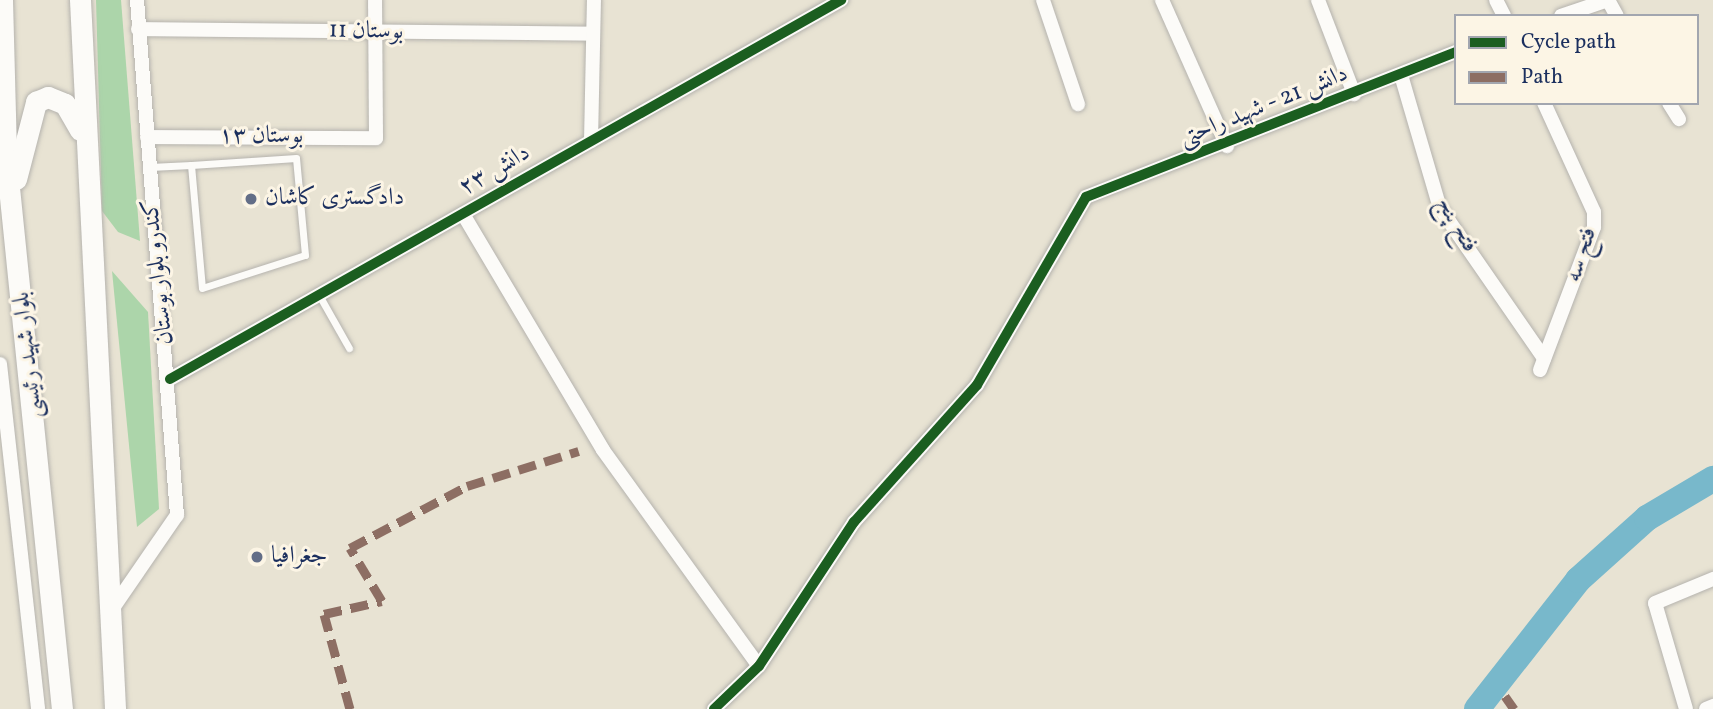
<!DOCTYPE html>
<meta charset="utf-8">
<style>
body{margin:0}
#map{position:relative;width:1713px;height:709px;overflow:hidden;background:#e8e3d3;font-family:Vollkorn,Amiri,serif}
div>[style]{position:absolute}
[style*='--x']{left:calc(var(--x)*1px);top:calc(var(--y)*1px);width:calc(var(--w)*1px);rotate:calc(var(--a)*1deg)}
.green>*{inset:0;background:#acd5aa}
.river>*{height:26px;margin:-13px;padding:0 13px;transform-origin:13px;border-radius:13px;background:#78b8cb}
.roads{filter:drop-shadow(0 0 2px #b5b3ae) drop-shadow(0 0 2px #b5b3ae)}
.service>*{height:7px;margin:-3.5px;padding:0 3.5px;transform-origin:3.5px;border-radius:3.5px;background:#fcfbf8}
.minor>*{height:14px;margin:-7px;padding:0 7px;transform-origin:7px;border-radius:7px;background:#fcfbf8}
.secondary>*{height:21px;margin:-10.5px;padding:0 10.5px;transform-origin:10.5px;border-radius:10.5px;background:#fcfbf8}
.quiet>*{height:9px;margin-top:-4.5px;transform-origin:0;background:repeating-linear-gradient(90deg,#8d6e63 0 18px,transparent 0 27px)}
.cycleway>*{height:10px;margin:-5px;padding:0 5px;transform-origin:5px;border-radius:5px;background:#1b5e20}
.dots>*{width:19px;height:19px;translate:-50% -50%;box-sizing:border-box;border:4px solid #fcf5e5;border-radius:50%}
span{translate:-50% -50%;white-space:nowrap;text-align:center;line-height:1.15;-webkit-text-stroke:6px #fcf5e5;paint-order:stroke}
.street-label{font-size:24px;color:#1b2f5e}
.poi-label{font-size:24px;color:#1b2f5e}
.left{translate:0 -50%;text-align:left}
.legend{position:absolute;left:1454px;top:14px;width:245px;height:91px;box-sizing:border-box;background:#fcf5e5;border:2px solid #a2a6af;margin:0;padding:9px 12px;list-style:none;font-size:21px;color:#1b2f5e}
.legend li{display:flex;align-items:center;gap:14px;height:35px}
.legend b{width:35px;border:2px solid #a2a6af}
</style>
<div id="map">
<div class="green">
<i style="clip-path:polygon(96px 0,121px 0,140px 241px,118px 232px,102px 211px)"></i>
<i style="clip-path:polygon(112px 271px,148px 312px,159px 509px,137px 527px)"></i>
</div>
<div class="river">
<i style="--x:1477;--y:709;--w:164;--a:-51.9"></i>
<i style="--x:1578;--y:580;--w:93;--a:-41.9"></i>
<i style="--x:1647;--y:518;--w:77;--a:-30.6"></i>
</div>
<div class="roads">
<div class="service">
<i style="--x:150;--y:167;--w:41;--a:-2.8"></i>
<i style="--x:191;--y:165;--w:123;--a:84.9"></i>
<i style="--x:202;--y:288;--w:108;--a:-17.8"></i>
<i style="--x:305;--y:255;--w:97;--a:-95.3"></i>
<i style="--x:296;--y:158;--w:105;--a:176.2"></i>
<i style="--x:319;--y:295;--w:61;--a:60.5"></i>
</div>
<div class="minor">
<i style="--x:1043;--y:0;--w:110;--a:71.4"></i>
<i style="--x:1162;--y:0;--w:160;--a:66"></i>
<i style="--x:1318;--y:0;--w:101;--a:69"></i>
<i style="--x:1496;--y:0;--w:18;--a:63"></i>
<i style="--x:1608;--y:0;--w:18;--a:61"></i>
<i style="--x:1561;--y:16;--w:50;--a:-18.8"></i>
<i style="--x:138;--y:29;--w:455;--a:0.6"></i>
<i style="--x:1401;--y:75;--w:139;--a:73.7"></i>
<i style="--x:1440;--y:208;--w:183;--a:55.3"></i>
<i style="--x:1669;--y:103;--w:19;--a:58"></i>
<i style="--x:147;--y:137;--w:229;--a:0.3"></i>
<i style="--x:376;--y:138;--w:138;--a:-90.4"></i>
<i style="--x:591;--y:141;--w:141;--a:-88.8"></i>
<i style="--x:463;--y:214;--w:274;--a:59.3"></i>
<i style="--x:603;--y:450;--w:266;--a:54.2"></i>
<i style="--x:0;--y:364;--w:347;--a:83.7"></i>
<i style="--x:1540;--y:370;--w:153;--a:-69.3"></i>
<i style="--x:1594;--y:227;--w:15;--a:-90"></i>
<i style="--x:1594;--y:212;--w:120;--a:-114.6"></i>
<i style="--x:170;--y:379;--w:771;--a:-29.46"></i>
<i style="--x:113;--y:608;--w:113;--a:-55.5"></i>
<i style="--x:177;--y:515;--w:517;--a:-94.44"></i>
<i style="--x:714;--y:709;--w:62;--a:-43.7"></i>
<i style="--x:759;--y:666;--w:173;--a:-56.6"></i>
<i style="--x:854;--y:522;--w:184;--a:-48.1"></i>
<i style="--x:977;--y:385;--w:217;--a:-59.9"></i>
<i style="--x:1086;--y:197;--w:397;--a:-21.4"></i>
<i style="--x:1686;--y:709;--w:110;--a:-106.3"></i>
<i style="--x:1655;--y:603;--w:63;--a:-22.5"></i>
<i style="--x:1706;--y:709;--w:8;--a:-23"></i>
</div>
<div class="secondary">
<i style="--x:2;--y:0;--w:158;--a:88.5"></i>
<i style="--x:6;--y:158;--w:554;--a:84.2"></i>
<i style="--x:80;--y:0;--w:710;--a:87.17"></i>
<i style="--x:16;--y:179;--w:80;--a:-75.4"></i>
<i style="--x:36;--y:102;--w:13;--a:-23"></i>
<i style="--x:48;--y:97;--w:18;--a:22"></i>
<i style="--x:65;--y:104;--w:30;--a:60"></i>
</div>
</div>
<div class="quiet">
<i style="--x:1505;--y:696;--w:16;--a:55"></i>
<i style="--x:350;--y:709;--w:98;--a:-105.3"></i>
<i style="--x:324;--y:614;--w:59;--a:-12.6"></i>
<i style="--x:382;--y:601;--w:62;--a:-121.1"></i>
<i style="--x:350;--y:548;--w:132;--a:-27.9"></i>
<i style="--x:467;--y:486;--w:117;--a:-17.4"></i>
</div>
<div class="cycleway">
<i style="--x:170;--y:379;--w:771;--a:-29.46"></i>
<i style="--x:714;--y:709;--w:62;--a:-43.7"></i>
<i style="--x:759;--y:666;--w:173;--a:-56.6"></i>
<i style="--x:854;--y:522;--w:184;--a:-48.1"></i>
<i style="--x:977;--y:385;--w:217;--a:-59.9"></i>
<i style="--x:1086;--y:197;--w:397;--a:-21.4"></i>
</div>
<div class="dots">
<i style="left:251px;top:199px;background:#636e87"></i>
<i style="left:257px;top:557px;background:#636e87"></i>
</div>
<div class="street-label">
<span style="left:366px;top:32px;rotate:1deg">بوستان 11</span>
<span style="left:1264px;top:107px;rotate:-22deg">دانش 21 - شهید راحتی</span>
<span style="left:261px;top:137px">بوستان ۱۳</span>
<span style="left:495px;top:171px;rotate:-30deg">دانش ۲۳</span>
<span style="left:1456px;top:225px;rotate:60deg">فتح پنج</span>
<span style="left:1582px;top:255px;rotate:-72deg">فتح سه</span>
<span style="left:159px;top:272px;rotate:-96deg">کندرو بلوار بوستان</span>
<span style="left:29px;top:355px;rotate:-96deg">بلوار شهید رئیسی</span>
</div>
<div class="poi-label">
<span class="left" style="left:265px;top:199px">دادگستری کاشان</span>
<span class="left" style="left:271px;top:557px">جغرافیا</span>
</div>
<ul class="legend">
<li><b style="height:9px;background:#1b5e20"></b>Cycle path</li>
<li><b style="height:9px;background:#8d6e63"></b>Path</li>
</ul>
</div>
